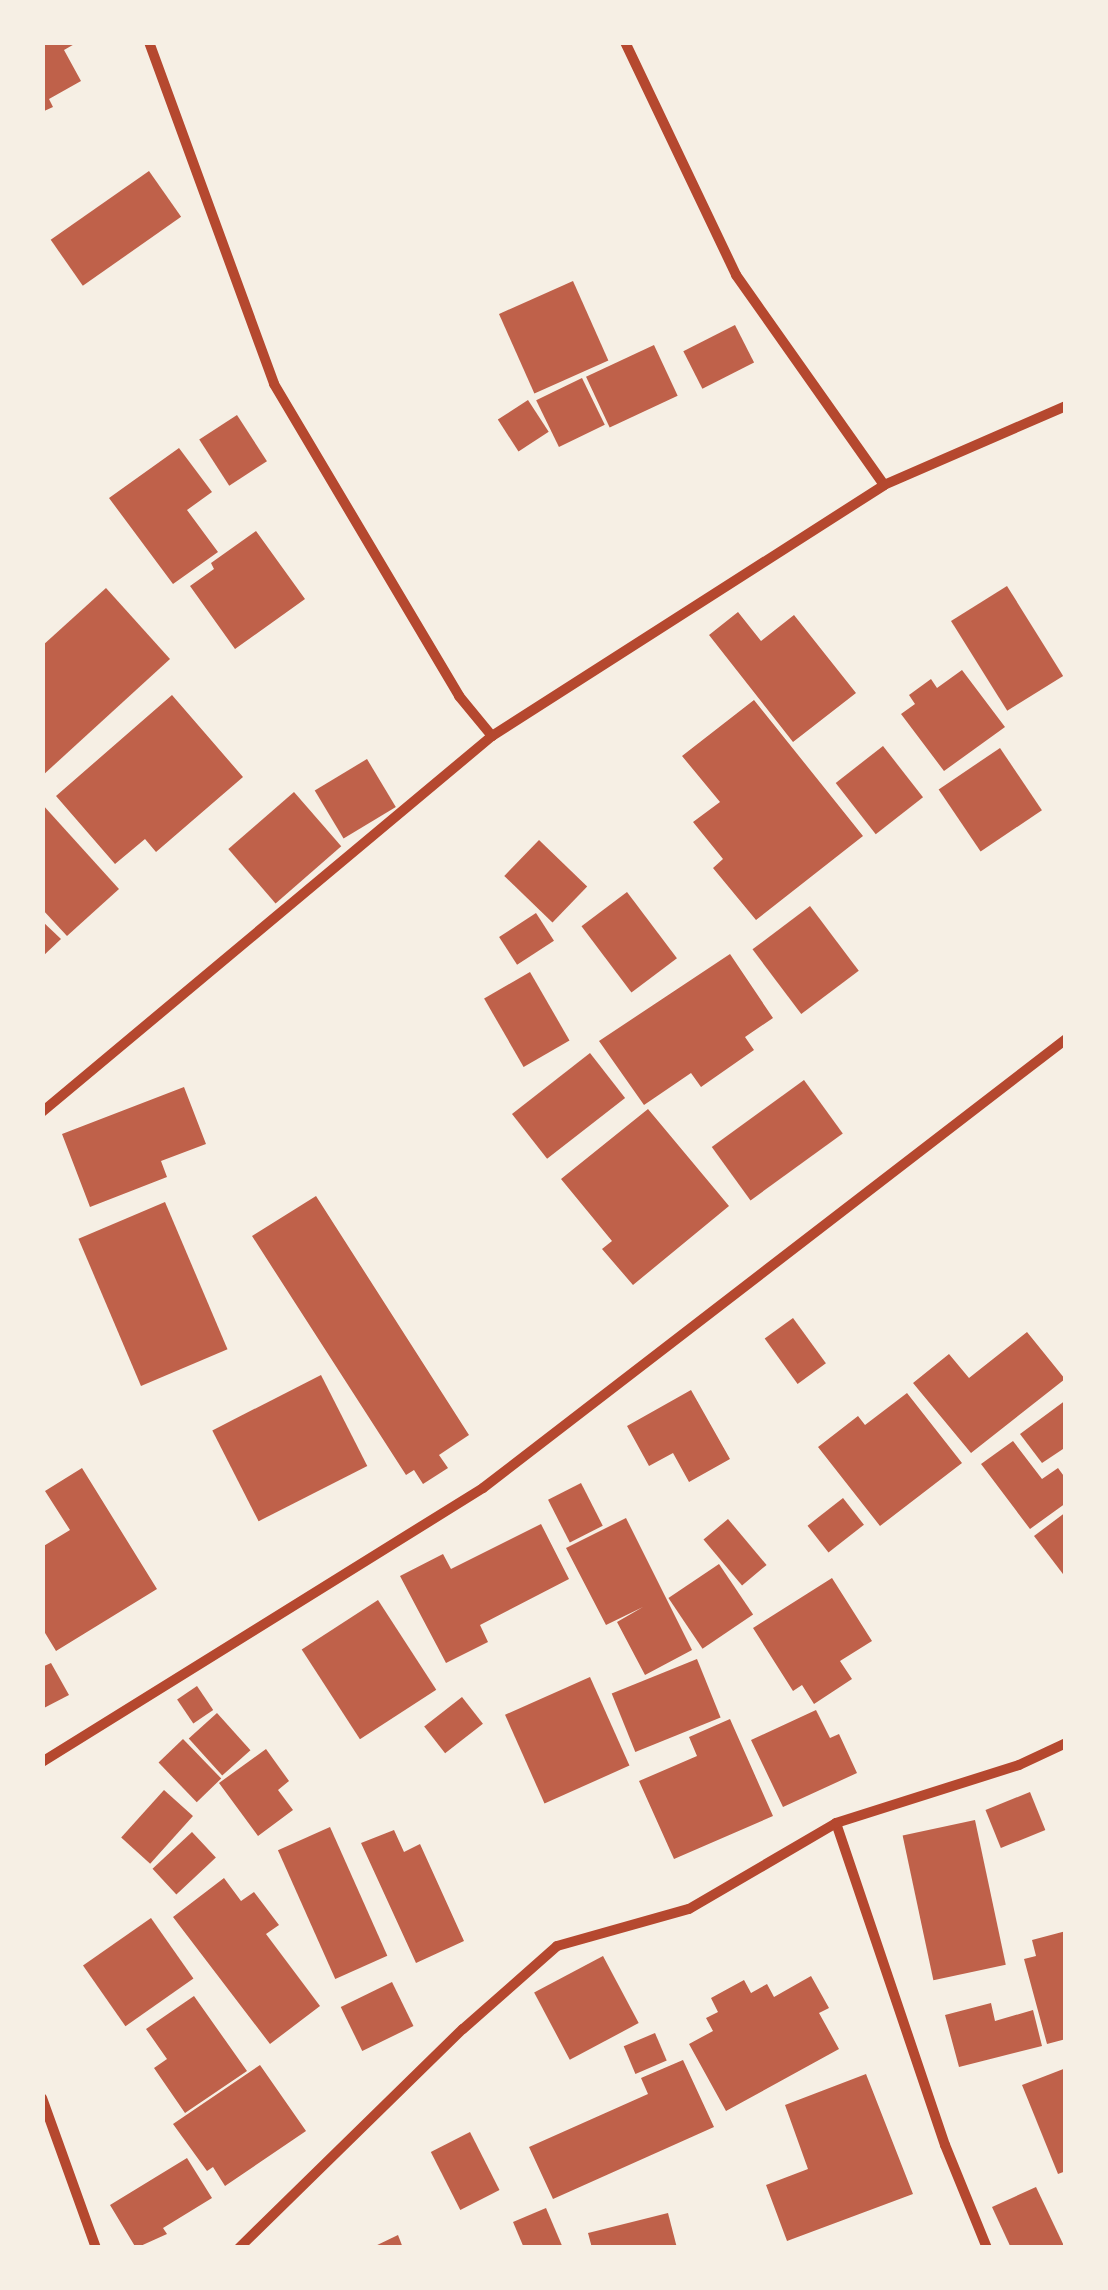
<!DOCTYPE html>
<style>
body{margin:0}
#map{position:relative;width:1108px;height:2290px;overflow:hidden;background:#f6efe4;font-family:Montserrat,sans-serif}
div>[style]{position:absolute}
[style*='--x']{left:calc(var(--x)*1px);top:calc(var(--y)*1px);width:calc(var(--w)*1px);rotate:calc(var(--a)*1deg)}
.building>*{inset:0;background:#bf614a;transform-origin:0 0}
.minor>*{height:10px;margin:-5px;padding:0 5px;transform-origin:5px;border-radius:5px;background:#b5482f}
span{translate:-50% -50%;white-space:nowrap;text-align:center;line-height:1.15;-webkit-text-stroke:8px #f6efe4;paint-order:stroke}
.frame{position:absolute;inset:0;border:45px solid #f6efe4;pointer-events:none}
</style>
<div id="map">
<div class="building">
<i style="clip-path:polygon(42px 42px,78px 42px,64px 50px,81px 81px,49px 99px,53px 107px,42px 112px)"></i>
<i style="left:149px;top:171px;width:56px;height:120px;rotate:55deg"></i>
<i style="left:573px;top:281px;width:87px;height:81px;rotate:66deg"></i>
<i style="left:735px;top:325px;width:42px;height:58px;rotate:63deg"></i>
<i style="left:654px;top:345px;width:56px;height:75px;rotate:65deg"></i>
<i style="left:582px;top:378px;width:52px;height:51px;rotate:64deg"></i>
<i style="left:528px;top:400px;width:38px;height:36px;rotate:57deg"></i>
<i style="left:237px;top:415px;width:55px;height:45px;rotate:57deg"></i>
<i style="clip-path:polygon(179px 448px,212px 492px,187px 510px,218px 552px,173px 584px,109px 498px)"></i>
<i style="clip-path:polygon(256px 531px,305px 599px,235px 649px,190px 586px,214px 569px,211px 563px)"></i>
<i style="left:1007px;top:586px;width:106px;height:66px;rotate:58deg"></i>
<i style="clip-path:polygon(106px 588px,170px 659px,42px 776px,42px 646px)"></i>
<i style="clip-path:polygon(738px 612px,761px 641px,794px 615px,856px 693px,793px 742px,709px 635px)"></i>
<i style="clip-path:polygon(962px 670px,1005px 727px,944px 771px,901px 714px,915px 704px,909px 695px,931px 679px,937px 688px)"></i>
<i style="clip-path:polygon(172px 695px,243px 777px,156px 852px,145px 839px,115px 864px,56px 796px)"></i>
<i style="clip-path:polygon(754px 700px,863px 836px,756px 920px,713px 868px,723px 859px,693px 822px,720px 802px,682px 756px)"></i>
<i style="left:883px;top:746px;width:65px;height:60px;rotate:52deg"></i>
<i style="left:1000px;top:748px;width:75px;height:74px;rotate:56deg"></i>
<i style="left:367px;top:759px;width:56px;height:61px;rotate:59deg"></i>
<i style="left:294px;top:792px;width:72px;height:87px;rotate:49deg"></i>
<i style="clip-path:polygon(42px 804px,119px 889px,67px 936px,42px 909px)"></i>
<i style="left:539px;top:840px;width:67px;height:50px;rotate:44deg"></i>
<i style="left:627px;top:892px;width:83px;height:57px;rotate:53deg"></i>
<i style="left:810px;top:906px;width:81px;height:72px;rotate:53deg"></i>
<i style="left:536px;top:913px;width:33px;height:44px;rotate:57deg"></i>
<i style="clip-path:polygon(42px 921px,61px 939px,42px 957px)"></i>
<i style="clip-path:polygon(730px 954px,773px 1018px,745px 1037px,754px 1050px,701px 1087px,691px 1073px,644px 1105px,599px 1041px)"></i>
<i style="left:530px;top:972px;width:79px;height:53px;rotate:60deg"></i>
<i style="left:590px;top:1053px;width:57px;height:99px;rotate:52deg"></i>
<i style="left:804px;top:1080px;width:66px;height:114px;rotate:54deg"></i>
<i style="clip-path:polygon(184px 1087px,206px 1144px,161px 1161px,167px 1177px,90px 1207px,62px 1134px)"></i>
<i style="clip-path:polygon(648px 1109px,729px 1206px,633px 1285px,602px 1249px,612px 1241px,561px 1179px)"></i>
<i style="clip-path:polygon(316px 1196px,469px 1435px,439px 1455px,448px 1468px,423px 1484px,414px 1470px,406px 1475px,252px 1236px)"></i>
<i style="left:165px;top:1202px;width:160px;height:94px;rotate:67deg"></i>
<i style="left:793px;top:1318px;width:56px;height:35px;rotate:54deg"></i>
<i style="clip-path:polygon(1027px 1332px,1065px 1379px,971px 1453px,913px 1383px,949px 1354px,969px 1378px)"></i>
<i style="left:321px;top:1375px;width:102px;height:122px;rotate:63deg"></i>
<i style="clip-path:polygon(691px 1390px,730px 1459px,689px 1482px,673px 1453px,649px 1466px,627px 1426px)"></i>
<i style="clip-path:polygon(907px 1393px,962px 1463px,880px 1526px,818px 1447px,858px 1416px,865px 1425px)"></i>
<i style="clip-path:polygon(1066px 1400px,1066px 1447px,1042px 1463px,1020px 1434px)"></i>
<i style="clip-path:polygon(1013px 1441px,1042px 1479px,1058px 1468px,1066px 1479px,1066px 1503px,1030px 1529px,981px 1464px)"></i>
<i style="clip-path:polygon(82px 1468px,157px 1589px,56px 1651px,42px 1628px,42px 1547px,70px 1530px,45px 1491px)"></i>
<i style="left:581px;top:1483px;width:48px;height:37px;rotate:63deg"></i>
<i style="left:843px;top:1498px;width:34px;height:45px;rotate:52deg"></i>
<i style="clip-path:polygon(1066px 1512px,1066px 1578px,1034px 1536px)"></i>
<i style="clip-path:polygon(626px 1518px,692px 1650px,645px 1675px,617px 1622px,643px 1607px,606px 1625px,566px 1548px)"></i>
<i style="left:728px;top:1519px;width:60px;height:32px;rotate:50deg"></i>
<i style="clip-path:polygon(541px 1524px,569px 1579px,480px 1625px,488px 1642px,446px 1663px,400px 1576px,443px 1554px,451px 1569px)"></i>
<i style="left:719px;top:1564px;width:61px;height:61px;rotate:56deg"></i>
<i style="clip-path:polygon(832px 1578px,872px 1641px,840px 1661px,852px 1679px,814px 1704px,802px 1685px,793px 1691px,753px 1628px)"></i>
<i style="left:378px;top:1600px;width:107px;height:91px;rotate:57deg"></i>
<i style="left:697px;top:1659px;width:63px;height:92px;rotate:68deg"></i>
<i style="clip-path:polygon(51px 1663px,69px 1695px,42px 1709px,42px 1667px)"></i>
<i style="left:590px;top:1677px;width:97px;height:93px;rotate:66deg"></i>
<i style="left:197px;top:1686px;width:29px;height:24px;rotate:56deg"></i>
<i style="left:462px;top:1697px;width:34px;height:48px;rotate:52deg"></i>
<i style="clip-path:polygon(816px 1710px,830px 1738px,839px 1734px,857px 1773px,783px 1807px,751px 1740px)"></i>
<i style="left:217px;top:1713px;width:50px;height:38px;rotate:48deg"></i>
<i style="clip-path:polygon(730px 1719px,773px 1816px,674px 1859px,639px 1781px,697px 1756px,689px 1737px)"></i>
<i style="left:183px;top:1739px;width:55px;height:34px;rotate:46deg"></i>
<i style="clip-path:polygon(266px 1749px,289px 1781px,278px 1790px,293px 1810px,258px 1836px,219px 1783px)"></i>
<i style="left:164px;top:1790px;width:39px;height:64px;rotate:42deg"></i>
<i style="left:1030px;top:1792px;width:41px;height:48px;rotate:68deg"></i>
<i style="left:975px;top:1820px;width:148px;height:74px;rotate:78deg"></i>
<i style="left:330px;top:1827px;width:141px;height:57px;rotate:66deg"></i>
<i style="clip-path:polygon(394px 1830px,404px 1852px,420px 1844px,464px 1941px,416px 1963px,361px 1843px)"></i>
<i style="left:192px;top:1832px;width:35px;height:54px;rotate:47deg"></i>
<i style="clip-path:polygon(224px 1878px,241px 1901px,254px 1892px,279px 1925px,266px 1934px,320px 2006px,270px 2044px,173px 1917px)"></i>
<i style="left:151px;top:1918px;width:74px;height:83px;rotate:55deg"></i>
<i style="clip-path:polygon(1066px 1931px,1066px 2039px,1047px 2044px,1024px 1959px,1036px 1956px,1032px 1940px)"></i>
<i style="left:603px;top:1956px;width:76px;height:78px;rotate:62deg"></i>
<i style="clip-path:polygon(811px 1976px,829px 2008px,819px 2013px,839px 2049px,726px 2111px,689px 2044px,713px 2031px,706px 2018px,718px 2012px,711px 1998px,744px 1980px,751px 1993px,767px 1984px,774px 1997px)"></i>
<i style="left:392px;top:1982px;width:49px;height:57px;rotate:64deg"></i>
<i style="clip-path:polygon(194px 1996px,247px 2071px,185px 2113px,154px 2068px,167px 2059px,146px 2029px)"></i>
<i style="clip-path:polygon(991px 2003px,995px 2021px,1033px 2010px,1042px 2046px,959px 2067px,945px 2015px)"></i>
<i style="left:655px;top:2033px;width:30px;height:34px;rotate:67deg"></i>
<i style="clip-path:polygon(683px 2060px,714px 2127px,553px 2199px,529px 2147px,648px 2094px,641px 2078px)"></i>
<i style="clip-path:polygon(260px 2065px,306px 2131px,225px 2186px,213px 2167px,207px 2171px,173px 2124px)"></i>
<i style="clip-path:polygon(1066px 2068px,1066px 2171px,1058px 2174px,1022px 2085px)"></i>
<i style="clip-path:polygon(866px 2074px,913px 2194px,787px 2241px,766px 2185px,808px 2169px,785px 2105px)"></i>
<i style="left:470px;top:2132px;width:65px;height:44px;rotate:63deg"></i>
<i style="clip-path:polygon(187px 2158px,212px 2198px,163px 2228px,167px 2234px,136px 2248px,110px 2205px)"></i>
<i style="clip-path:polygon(1036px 2187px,1065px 2248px,1011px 2248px,992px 2207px)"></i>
<i style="clip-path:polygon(546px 2208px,563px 2248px,524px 2248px,513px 2222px)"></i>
<i style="clip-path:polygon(668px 2213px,677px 2248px,592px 2248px,588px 2233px)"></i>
<i style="clip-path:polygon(398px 2235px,403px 2248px,371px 2248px)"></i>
</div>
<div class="minor">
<i style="--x:149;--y:42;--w:364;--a:69.9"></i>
<i style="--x:274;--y:384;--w:363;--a:59.3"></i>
<i style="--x:459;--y:696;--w:52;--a:50.5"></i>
<i style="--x:625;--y:42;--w:258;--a:64.5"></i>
<i style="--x:736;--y:275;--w:257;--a:54.8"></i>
<i style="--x:42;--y:1112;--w:586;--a:-39.88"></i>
<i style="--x:492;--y:736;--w:465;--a:-32.6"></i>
<i style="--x:884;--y:485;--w:198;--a:-23.5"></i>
<i style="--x:42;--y:1762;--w:519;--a:-31.85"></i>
<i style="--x:483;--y:1488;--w:736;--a:-37.6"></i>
<i style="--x:836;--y:1823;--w:340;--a:71.3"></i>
<i style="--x:945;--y:2145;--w:111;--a:67.8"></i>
<i style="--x:42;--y:2098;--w:159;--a:70.2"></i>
<i style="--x:239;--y:2248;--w:313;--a:-44.4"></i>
<i style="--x:463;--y:2029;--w:125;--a:-41.4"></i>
<i style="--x:557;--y:1946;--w:137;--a:-15.7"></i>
<i style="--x:689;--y:1909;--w:170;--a:-30.3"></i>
<i style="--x:836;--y:1823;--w:192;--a:-17.6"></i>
<i style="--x:1019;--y:1765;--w:52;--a:-25.1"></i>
</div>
<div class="frame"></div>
</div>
